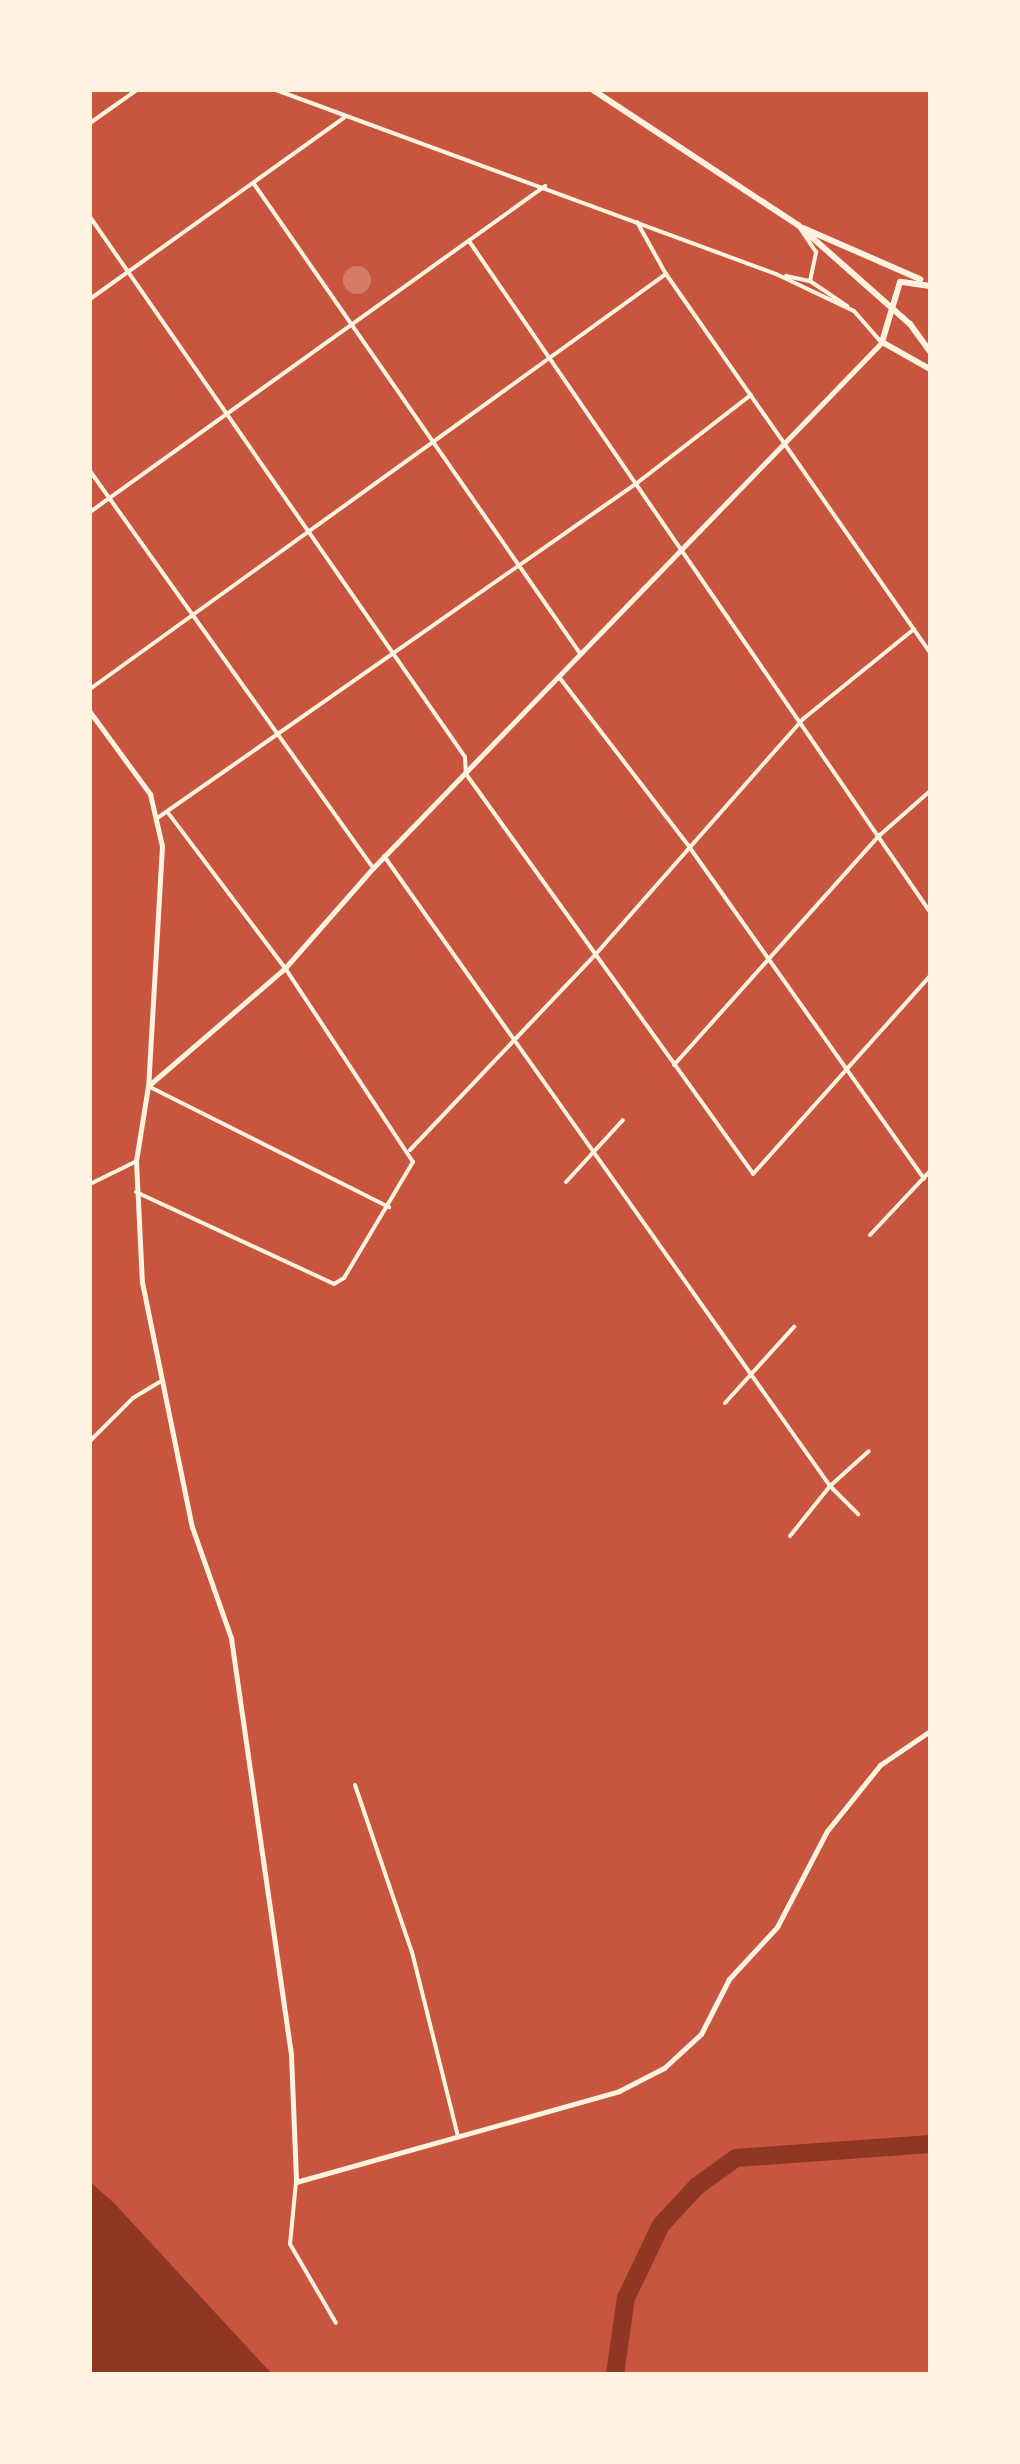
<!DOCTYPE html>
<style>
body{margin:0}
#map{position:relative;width:1020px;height:2464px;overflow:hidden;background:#c8553d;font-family:Bitter,serif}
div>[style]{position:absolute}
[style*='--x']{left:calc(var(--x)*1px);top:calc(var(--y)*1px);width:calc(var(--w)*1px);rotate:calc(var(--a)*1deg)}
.water>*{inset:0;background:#8f3625}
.river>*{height:18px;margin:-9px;padding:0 9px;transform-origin:9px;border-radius:9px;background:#8f3625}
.building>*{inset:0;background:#d67c66}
.round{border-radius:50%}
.minor>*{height:4px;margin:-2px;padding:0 2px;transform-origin:2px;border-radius:2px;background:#fff3e0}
.tertiary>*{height:5px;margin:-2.5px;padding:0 2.5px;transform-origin:2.5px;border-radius:2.5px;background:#fff3e0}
.primary>*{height:6px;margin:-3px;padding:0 3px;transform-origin:3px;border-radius:3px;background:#fff3e0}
span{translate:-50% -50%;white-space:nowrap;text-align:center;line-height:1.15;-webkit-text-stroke:10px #fff3e0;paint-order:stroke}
.frame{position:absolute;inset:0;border:92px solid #fff3e0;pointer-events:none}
</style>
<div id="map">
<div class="water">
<i style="clip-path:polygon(90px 2182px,114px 2203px,272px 2374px,90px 2374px)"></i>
</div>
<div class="river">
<i style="--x:615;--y:2374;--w:77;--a:-81.8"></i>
<i style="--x:626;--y:2298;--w:81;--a:-64.4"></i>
<i style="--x:661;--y:2225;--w:53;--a:-47.3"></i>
<i style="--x:697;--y:2186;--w:48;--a:-35.7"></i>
<i style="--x:736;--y:2158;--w:195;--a:-4.1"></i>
</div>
<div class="building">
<i class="round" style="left:343px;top:266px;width:28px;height:28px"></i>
</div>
<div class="minor">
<i style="--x:276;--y:90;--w:533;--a:20.2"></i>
<i style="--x:776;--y:274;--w:86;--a:25.4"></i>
<i style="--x:854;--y:311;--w:41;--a:48.9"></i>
<i style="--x:90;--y:123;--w:57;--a:-35.1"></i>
<i style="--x:254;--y:184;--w:570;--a:55.22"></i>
<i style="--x:90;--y:217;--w:657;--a:55.22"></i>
<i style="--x:465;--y:757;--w:17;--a:87"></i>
<i style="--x:466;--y:774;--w:492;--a:54.3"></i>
<i style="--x:753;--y:1174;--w:266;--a:-48.2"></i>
<i style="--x:637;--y:222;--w:60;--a:60.9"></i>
<i style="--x:666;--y:274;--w:461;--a:55.1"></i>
<i style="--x:469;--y:241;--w:814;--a:55.51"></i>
<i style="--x:786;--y:276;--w:25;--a:12"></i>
<i style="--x:810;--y:281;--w:30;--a:-78"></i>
<i style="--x:816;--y:252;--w:27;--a:-124"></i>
<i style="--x:810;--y:281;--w:45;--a:34"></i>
<i style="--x:90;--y:299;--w:313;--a:-35.5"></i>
<i style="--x:90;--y:471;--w:485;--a:54.5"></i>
<i style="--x:90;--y:512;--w:560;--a:-35.62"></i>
<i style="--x:559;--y:677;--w:215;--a:52.5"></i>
<i style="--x:690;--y:848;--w:405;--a:54.7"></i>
<i style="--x:90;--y:689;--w:710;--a:-35.77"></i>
<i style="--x:156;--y:819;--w:587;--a:-34.94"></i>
<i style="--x:637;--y:483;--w:144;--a:-37.7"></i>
<i style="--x:384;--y:856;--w:772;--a:54.7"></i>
<i style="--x:830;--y:1486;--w:40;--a:45"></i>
<i style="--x:674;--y:1065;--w:309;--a:-48.2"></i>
<i style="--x:880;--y:835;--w:67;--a:-41.3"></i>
<i style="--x:148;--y:1086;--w:270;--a:26.7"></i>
<i style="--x:410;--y:1150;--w:269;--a:-46.5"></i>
<i style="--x:595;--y:955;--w:315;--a:-48.6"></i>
<i style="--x:803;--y:719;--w:143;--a:-39"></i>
<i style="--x:566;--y:1182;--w:84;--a:-47.4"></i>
<i style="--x:90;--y:1184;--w:50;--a:-26.1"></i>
<i style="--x:136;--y:1192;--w:218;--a:24.9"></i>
<i style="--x:334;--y:1284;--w:12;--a:-31"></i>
<i style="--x:344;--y:1278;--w:135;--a:-59.3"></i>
<i style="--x:413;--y:1162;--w:232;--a:-123.4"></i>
<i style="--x:285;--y:968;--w:193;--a:-127"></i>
<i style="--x:870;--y:1235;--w:88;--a:-46.8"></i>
<i style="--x:725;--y:1403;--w:103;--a:-47.8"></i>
<i style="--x:90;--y:1441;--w:61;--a:-45"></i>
<i style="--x:133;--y:1398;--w:33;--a:-31"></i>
<i style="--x:790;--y:1536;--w:64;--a:-51.3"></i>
<i style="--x:830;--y:1486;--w:52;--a:-41.9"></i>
<i style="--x:355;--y:1785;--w:176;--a:71.2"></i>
<i style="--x:412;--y:1952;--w:190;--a:76"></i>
<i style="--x:296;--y:2182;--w:62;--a:95.5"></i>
<i style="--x:290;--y:2244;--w:91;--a:59.8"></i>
</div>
<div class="tertiary">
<i style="--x:90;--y:712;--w:102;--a:53.8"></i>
<i style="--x:150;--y:794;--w:53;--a:77"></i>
<i style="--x:162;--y:846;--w:240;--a:93.3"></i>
<i style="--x:148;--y:1086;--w:76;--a:99.1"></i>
<i style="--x:136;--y:1161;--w:121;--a:87.2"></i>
<i style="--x:142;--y:1282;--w:250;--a:78.5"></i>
<i style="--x:192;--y:1527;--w:118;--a:70.6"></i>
<i style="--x:231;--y:1638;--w:421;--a:81.8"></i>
<i style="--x:291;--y:2055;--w:127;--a:87.7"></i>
<i style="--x:296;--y:2182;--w:336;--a:-15.7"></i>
<i style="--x:619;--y:2091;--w:51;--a:-27.1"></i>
<i style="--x:664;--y:2068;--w:50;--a:-42.6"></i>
<i style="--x:701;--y:2034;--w:62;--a:-63"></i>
<i style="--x:729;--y:1979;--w:71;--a:-47.3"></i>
<i style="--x:777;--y:1927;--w:108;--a:-62.5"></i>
<i style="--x:827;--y:1831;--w:85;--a:-51.2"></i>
<i style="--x:880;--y:1765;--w:60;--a:-34.2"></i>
<i style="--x:148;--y:1086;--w:181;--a:-40.7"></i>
<i style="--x:285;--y:968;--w:133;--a:-48.7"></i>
<i style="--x:373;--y:868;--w:732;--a:-45.94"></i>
</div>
<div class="primary">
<i style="--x:593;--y:90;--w:245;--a:33.4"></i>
<i style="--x:798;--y:225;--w:149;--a:41.5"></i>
<i style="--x:910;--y:324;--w:34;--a:54"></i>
<i style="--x:803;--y:228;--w:128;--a:23.6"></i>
<i style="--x:930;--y:286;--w:30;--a:-172"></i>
<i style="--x:900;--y:282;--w:63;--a:106.7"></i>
<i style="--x:882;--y:342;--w:55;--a:29.4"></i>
</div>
<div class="frame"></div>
</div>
